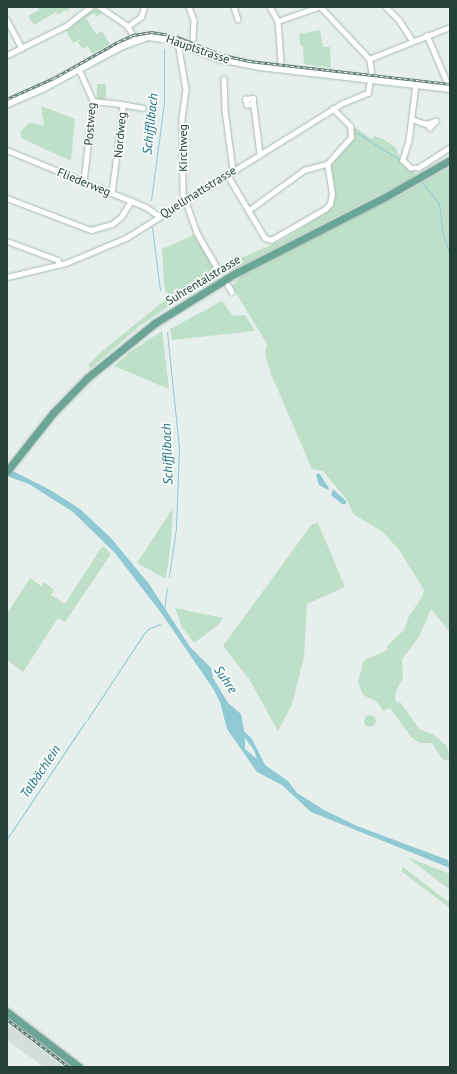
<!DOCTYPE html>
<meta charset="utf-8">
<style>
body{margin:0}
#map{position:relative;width:457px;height:1074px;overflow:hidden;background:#e6efeb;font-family:"PT Sans",sans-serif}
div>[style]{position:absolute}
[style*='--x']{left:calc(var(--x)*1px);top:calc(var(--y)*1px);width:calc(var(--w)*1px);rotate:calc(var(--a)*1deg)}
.built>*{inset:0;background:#d4dfda}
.green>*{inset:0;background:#bfe0c8;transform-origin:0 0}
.round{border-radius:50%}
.water>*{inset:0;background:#8ec9d4}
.stream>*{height:1px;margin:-0.5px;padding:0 0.5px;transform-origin:0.5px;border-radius:0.5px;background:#8ec9d4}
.street-tunnel>*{height:4.5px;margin-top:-2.25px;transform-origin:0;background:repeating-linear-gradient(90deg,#bfccc8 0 4.5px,transparent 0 6.5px)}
.roads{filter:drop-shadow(0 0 1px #a8b8b2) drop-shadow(0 0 1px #a8b8b2)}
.street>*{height:4.5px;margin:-2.25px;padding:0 2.25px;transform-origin:2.25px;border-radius:2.25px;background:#fff}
.secondary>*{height:7px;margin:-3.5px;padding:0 3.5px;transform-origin:3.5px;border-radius:3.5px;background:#fff}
.primary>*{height:7px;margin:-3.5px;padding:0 3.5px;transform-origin:3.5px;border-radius:3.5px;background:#6aa596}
.rail>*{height:2.5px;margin-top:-1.25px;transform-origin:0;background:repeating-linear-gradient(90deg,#f7fbf9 0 3px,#5f7d75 0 6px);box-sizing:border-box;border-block:1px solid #5f7d75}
span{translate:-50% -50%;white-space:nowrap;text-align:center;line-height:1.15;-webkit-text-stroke:3.5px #f7fbf9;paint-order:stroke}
.street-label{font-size:12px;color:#24423a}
.water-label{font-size:13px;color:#1c6f80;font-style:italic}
.frame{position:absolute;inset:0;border:8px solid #24423a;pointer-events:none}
</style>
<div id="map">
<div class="built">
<i style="clip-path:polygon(7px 1022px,64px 1067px,44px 1067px,7px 1040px)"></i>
</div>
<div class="green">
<i style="clip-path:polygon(38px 7px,68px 7px,69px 13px,66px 10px,58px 15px,56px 12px,34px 25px,28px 16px,39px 10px)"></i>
<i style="clip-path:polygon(96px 8px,102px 12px,100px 15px,96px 16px,94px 13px,86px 18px,96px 34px,102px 31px,110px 44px,92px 54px,88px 46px,82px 49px,78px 42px,83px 38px,73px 43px,65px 29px)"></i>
<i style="clip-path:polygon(320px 30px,323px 47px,330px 47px,331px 68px,304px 64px,303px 46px,300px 45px,299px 34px)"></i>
<i style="left:97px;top:84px;width:9px;height:16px"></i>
<i style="clip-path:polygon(41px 106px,75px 119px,71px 161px,21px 138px,21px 131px,29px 123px,44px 125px)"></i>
<i style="clip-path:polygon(354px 127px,372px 139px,374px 136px,383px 139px,395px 147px,404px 166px,414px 171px,416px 176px,190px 292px,141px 325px,90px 369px,88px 365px,100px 353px,171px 295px,166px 292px,164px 282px,162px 249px,196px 234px,217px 272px,221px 267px,282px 240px,328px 211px,335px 199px,335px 190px,330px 166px,354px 137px)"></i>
<i style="clip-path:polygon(450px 167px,450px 632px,431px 609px,419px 637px,402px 659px,403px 678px,396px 691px,395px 701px,401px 703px,419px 729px,434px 735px,447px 746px,450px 761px,442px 759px,432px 743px,420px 743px,411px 737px,390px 708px,383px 711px,377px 702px,363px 695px,358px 682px,364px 660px,388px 650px,387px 646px,404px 630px,409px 616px,422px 597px,424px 590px,399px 550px,383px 532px,353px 514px,347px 500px,323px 471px,312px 469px,271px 374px,265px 353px,267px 344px,232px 286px,241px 276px,292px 247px,402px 194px)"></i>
<i style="clip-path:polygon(222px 301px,233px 316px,245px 315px,255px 331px,172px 340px,170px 329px)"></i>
<i style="clip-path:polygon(162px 331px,169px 389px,114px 366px,130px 352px)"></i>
<i style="clip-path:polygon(173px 508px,171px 540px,166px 579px,137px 563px)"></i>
<i style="clip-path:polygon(318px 523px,345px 587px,307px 604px,304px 657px,292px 704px,278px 731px,249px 679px,223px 646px,312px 524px)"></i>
<i style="clip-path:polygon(104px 547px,111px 554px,65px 622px,58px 618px,23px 672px,7px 660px,7px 614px,30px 578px,41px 586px,44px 582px,47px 584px,54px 590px,51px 595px,65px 604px,101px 548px)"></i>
<i style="clip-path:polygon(175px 608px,223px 618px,218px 625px,194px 643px,182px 627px)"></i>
<i class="round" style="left:364px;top:715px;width:12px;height:12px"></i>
<i style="clip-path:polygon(407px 857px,450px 874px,450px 890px)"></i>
<i style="clip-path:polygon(403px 867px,450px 903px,450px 908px,401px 871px)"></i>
</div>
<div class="water">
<i style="clip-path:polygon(evenodd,7px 468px,52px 491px,80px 509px,111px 538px,149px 584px,190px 647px,211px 668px,213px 678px,228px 703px,241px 714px,244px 731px,252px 739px,265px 765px,288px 781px,297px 793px,324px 810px,357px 826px,448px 860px,450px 868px,311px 812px,282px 785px,257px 772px,227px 729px,220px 702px,214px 690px,162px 614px,115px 553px,73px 512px,29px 484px,7px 476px,7px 468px,245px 738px,254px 750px,257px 759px,245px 749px,245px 738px)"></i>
<i style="clip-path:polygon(319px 473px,329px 488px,328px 490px,319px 485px,316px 475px)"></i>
<i style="clip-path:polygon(333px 489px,346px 501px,346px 504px,342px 504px,331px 495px)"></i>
</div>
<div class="stream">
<i style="--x:357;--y:133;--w:51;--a:32.1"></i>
<i style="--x:421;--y:181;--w:29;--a:52"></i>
<i style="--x:439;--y:204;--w:31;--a:83"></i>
<i style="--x:443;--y:235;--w:21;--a:71"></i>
<i style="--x:151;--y:200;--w:99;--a:-82.4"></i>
<i style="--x:164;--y:102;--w:53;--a:-90"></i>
<i style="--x:152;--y:227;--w:64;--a:82.8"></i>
<i style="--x:167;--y:332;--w:118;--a:84.1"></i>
<i style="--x:179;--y:449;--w:79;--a:92.2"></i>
<i style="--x:176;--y:528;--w:49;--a:98.3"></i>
<i style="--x:164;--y:609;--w:21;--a:-82"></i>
<i style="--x:87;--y:720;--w:102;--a:-56.6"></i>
<i style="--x:143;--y:635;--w:8;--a:-50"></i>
<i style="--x:148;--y:629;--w:13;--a:-23"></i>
<i style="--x:11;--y:833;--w:133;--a:-56.3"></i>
<i style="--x:7;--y:839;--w:6;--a:-59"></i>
</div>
<div class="street-tunnel">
<i style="--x:219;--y:271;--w:13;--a:58"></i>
</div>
<div class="roads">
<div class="street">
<i style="--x:100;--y:7;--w:34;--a:34"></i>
<i style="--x:128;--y:26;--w:15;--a:62"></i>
<i style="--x:189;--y:7;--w:14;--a:69"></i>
<i style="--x:194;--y:20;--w:19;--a:93"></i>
<i style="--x:234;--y:7;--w:13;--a:72"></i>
<i style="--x:270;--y:7;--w:16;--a:60"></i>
<i style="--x:278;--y:21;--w:41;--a:85.8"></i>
<i style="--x:386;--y:7;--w:18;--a:45"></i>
<i style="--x:399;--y:20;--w:24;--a:57"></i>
<i style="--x:7;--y:20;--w:32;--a:62"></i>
<i style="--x:278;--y:21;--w:42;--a:-19.3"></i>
<i style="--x:128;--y:26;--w:16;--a:-35"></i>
<i style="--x:141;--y:17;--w:10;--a:-73"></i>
<i style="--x:427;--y:35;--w:51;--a:66.9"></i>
<i style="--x:178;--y:42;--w:49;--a:80.5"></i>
<i style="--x:186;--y:90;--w:27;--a:98"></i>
<i style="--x:182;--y:117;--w:76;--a:89.2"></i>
<i style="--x:183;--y:193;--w:42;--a:70.7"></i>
<i style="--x:197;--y:233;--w:44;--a:59.9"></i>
<i style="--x:7;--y:55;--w:66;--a:-26.2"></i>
<i style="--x:66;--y:26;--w:31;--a:-38"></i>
<i style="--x:369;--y:59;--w:87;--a:-21.6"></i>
<i style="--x:79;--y:69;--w:35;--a:66"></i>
<i style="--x:93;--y:101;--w:81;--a:96.3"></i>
<i style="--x:224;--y:79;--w:31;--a:88"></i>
<i style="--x:225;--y:110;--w:61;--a:82.4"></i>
<i style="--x:416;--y:84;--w:57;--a:97"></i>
<i style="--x:409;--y:141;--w:20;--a:108"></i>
<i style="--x:403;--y:160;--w:11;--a:45"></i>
<i style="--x:411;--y:168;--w:7;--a:0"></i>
<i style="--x:418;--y:168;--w:38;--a:-33"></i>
<i style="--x:93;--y:101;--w:28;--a:6"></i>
<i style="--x:121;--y:104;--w:4;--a:63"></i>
<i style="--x:123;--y:108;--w:86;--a:97.4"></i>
<i style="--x:121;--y:104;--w:22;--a:10"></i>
<i style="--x:253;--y:105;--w:6;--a:180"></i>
<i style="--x:247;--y:105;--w:6;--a:-108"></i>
<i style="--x:245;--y:99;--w:8;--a:-7"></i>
<i style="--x:253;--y:98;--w:56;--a:82.9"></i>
<i style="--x:412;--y:119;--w:15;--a:20"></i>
<i style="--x:426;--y:124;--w:10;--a:-17"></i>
<i style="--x:436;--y:121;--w:9;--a:131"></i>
<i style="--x:430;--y:128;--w:6;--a:-135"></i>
<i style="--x:7;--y:150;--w:150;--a:22.3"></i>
<i style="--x:146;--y:207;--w:16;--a:35"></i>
<i style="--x:227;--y:174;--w:74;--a:59.3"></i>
<i style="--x:265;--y:238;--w:6;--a:18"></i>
<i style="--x:271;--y:240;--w:62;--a:-29.9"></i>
<i style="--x:325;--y:209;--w:7;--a:-45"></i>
<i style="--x:330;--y:204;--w:10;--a:-79"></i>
<i style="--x:332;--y:194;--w:30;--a:-99"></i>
<i style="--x:7;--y:198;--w:90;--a:20.9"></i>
<i style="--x:91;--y:230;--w:22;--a:-16"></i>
<i style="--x:112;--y:224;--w:11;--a:-38"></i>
<i style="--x:121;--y:217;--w:19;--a:-58"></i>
<i style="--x:249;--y:210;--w:68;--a:-36"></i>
<i style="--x:304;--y:170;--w:24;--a:-15"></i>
<i style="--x:327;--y:164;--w:36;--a:-48"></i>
<i style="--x:351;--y:137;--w:11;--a:-95"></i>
<i style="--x:350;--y:126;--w:24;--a:-135"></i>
<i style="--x:7;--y:241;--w:54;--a:20.4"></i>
<i style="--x:58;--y:260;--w:5;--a:68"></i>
<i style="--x:7;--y:277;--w:61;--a:-13.3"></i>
<i style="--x:66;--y:263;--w:65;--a:-22.6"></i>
<i style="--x:126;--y:238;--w:256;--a:-31.9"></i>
<i style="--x:343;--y:103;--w:27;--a:-22"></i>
<i style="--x:368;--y:93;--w:22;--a:-82"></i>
<i style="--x:371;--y:71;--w:12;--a:-99"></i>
<i style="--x:369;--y:59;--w:71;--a:-133.3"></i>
<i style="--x:228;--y:285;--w:8;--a:60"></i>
</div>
<div class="secondary">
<i style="--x:7;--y:103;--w:38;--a:-23"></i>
<i style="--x:42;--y:88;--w:89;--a:-28.3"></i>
<i style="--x:120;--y:46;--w:30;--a:-20"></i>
<i style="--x:148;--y:36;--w:22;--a:8"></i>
<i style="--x:170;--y:39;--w:53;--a:21.2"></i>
<i style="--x:219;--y:58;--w:41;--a:11.3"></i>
<i style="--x:259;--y:66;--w:192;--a:6.6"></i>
</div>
<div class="primary">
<i style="--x:7;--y:471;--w:74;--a:-51.6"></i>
<i style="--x:53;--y:413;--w:49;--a:-45.8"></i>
<i style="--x:87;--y:378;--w:87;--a:-39"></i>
<i style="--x:155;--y:323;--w:93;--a:-31.8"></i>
<i style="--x:234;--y:274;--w:169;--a:-27"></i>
<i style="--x:385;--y:197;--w:75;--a:-29.6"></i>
<i style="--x:7;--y:1012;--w:91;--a:37.4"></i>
</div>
</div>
<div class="rail">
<i style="--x:7;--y:99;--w:51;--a:-24.1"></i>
<i style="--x:54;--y:78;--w:73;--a:-29.4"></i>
<i style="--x:118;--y:42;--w:17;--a:-25"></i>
<i style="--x:133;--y:35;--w:18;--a:-9"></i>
<i style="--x:151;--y:32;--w:24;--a:9"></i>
<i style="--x:175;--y:36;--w:52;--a:21.6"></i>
<i style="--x:223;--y:55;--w:27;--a:13"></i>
<i style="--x:249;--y:61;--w:202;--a:6.5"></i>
<i style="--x:7;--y:1019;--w:78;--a:37.7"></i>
</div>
<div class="street-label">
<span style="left:198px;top:49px;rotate:19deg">Hauptstrasse</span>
<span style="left:90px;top:124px;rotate:-86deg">Postweg</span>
<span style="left:120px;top:135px;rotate:-85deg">Nordweg</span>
<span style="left:183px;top:148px;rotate:-90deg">Kirchweg</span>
<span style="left:84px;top:182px;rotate:22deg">Fliederweg</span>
<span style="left:198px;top:192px;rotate:-32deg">Quellmattstrasse</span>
<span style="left:203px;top:280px;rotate:-31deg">Suhrentalstrasse</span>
</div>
<div class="water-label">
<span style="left:151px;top:124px;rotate:-84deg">Schifflibach</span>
<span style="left:168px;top:454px;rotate:-92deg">Schifflibach</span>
<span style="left:225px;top:680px;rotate:55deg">Suhre</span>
<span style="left:41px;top:772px;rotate:-56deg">Talbächlein</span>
</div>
<div class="frame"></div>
</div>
